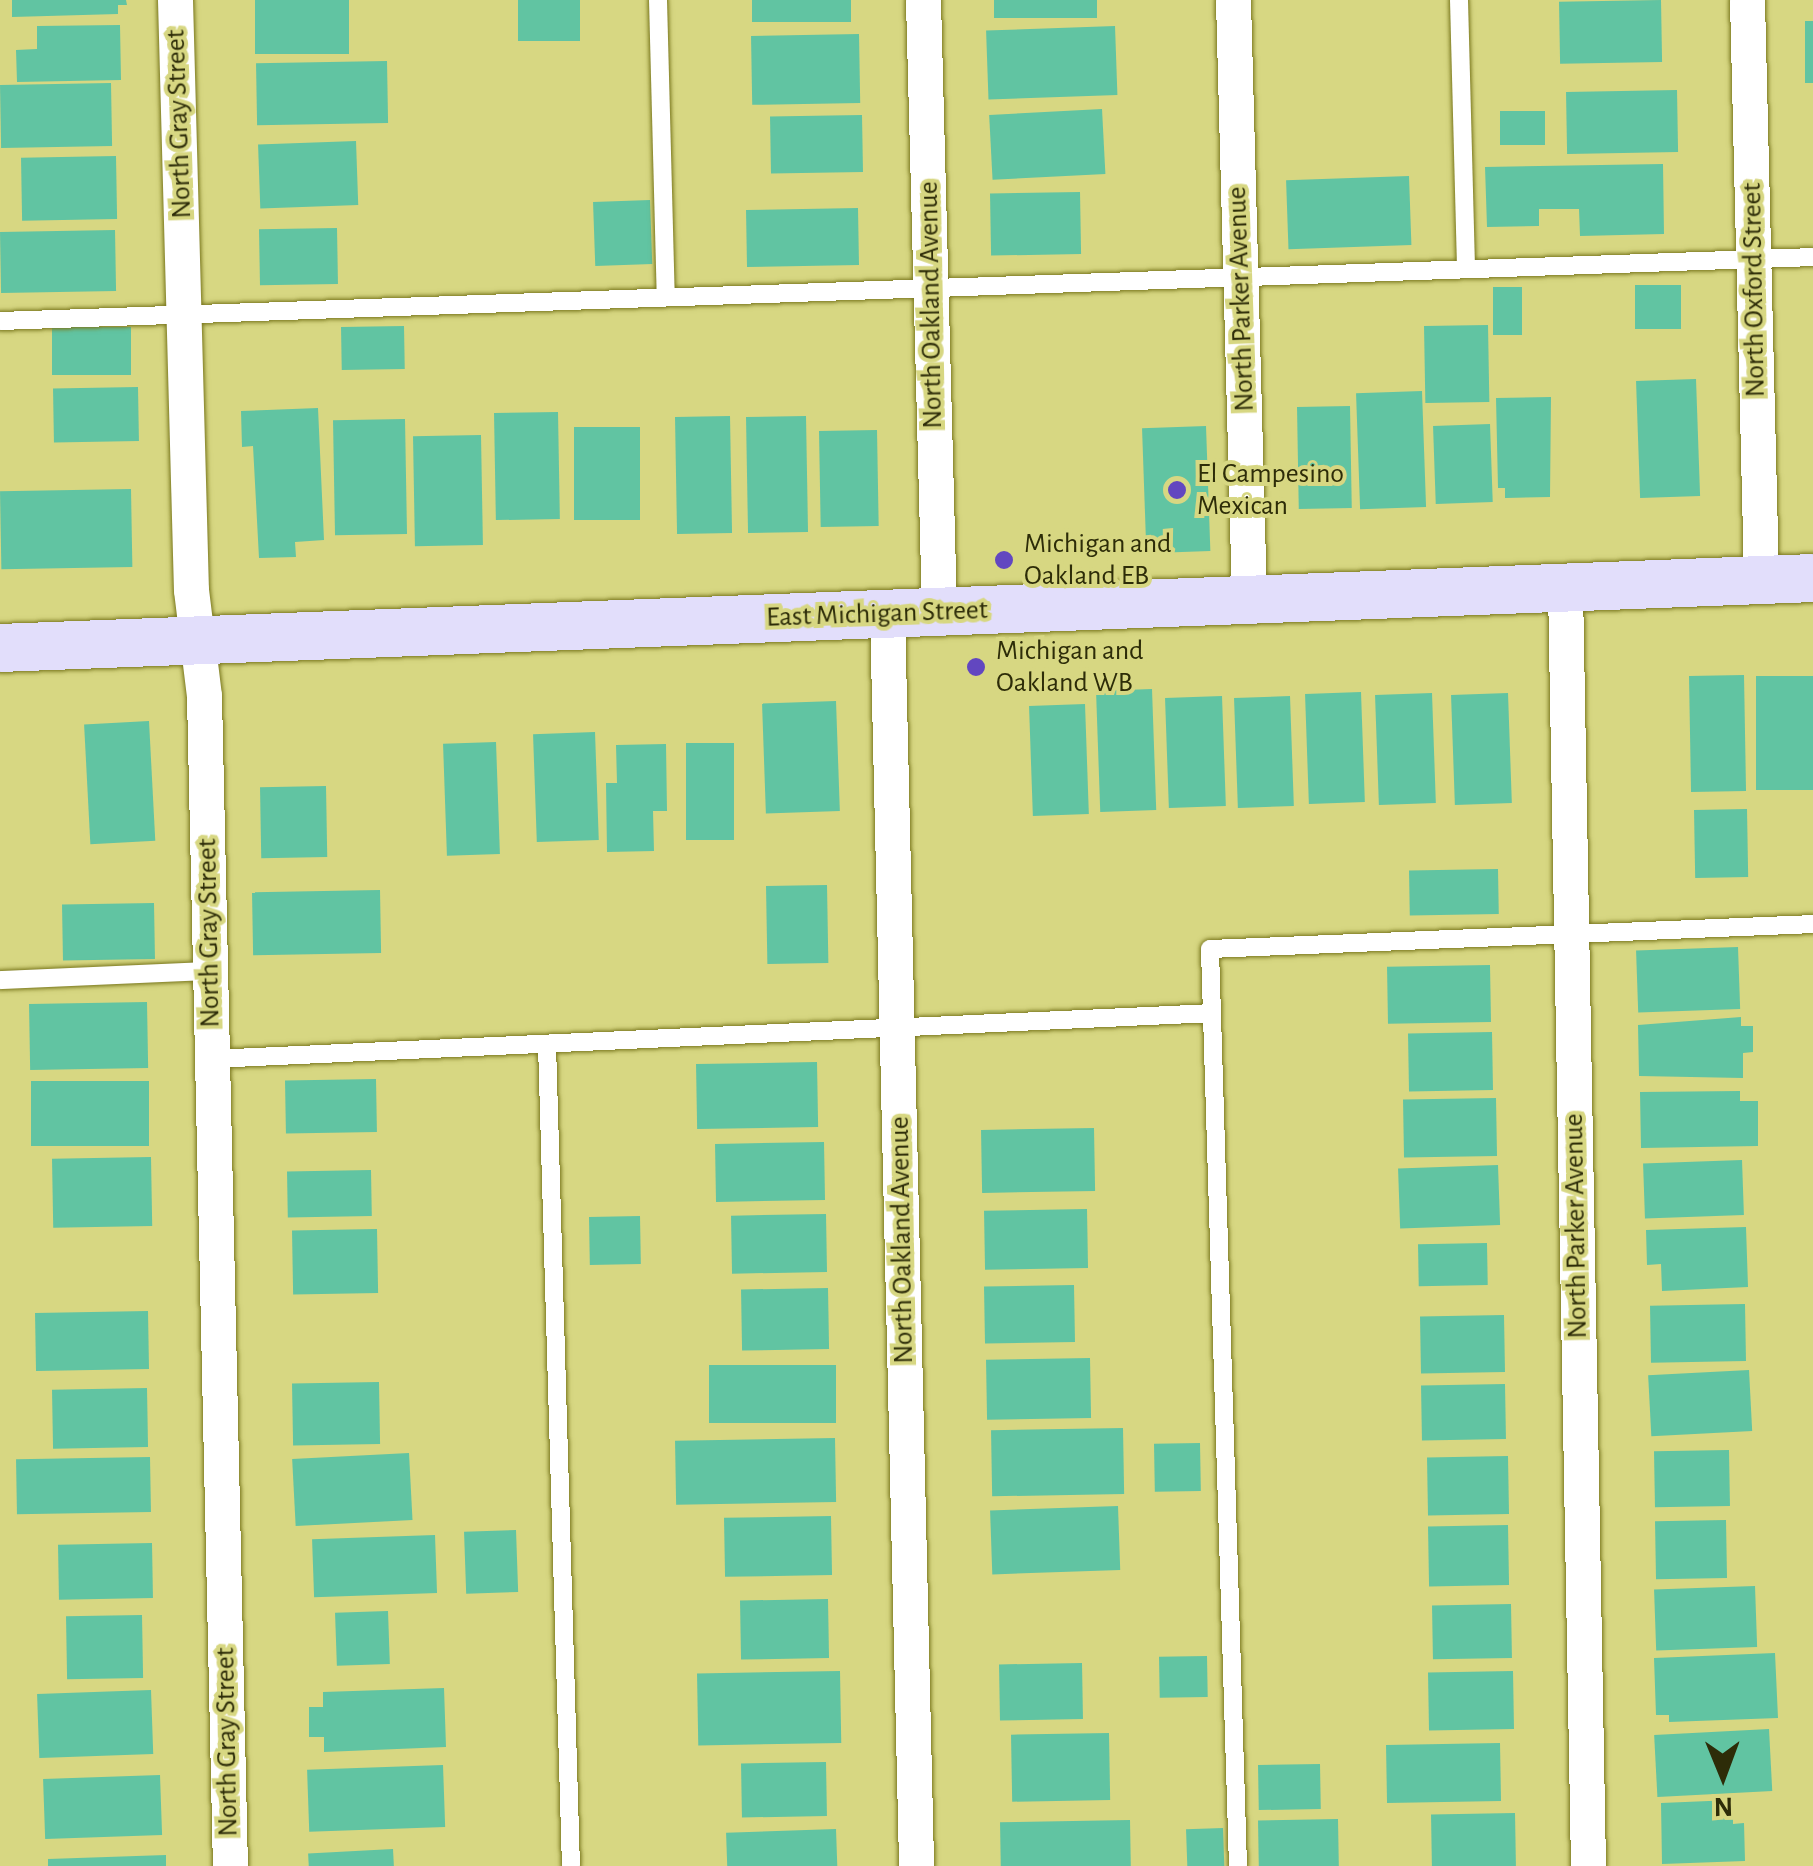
<!DOCTYPE html>
<style>
body{margin:0}
#map{position:relative;width:1813px;height:1866px;overflow:hidden;background:#d7d782;font-family:"Alegreya Sans",sans-serif}
div>[style]{position:absolute}
[style*='--x']{left:calc(var(--x)*1px);top:calc(var(--y)*1px);width:calc(var(--w)*1px);rotate:calc(var(--a)*1deg)}
.building>*{inset:0;background:#61c4a2;transform-origin:0 0}
.roads{filter:drop-shadow(0 0 2px #7a781e) drop-shadow(0 0 2px #7a781e)}
.lane>*{height:18px;margin:-9px;padding:0 9px;transform-origin:9px;border-radius:9px;background:#fff}
.street>*{height:35px;margin:-17.5px;padding:0 17.5px;transform-origin:17.5px;border-radius:17.5px;background:#fff}
.secondary>*{height:48px;margin:-24px;padding:0 24px;transform-origin:24px;border-radius:24px;background:#e2defb}
.dots>*{width:28px;height:28px;translate:-50% -50%;box-sizing:border-box;border:5px solid #d7d782;border-radius:50%}
span{translate:-50% -50%;white-space:nowrap;text-align:center;line-height:1.15;-webkit-text-stroke:8px #d7d782;paint-order:stroke}
.street-label{font-size:28px;color:#2d2c08}
.poi-label{font-size:28px;color:#2d2c08}
.left{translate:0 -50%;text-align:left}
.north{position:absolute;left:1673px;top:1726px;width:100px;height:100px;-webkit-text-stroke:8px #d7d782;paint-order:stroke;rotate:179deg;font-size:28px;font-weight:700;line-height:40px;text-align:center;color:#2d2c08}
.north::after{content:'';display:block;margin:auto;width:35px;height:45px;background:#2d2c08;clip-path:polygon(50% 0,100% 100%,50% 72%,0 100%)}
</style>
<div id="map">
<div class="building">
<i style="clip-path:polygon(12px 0,126px 0,127px 5px,118px 5px,118px 14px,12px 17px)"></i>
<i style="left:255px;top:0;width:94px;height:54px"></i>
<i style="left:518px;top:0;width:62px;height:41px"></i>
<i style="left:752px;top:0;width:99px;height:22px"></i>
<i style="left:994px;top:0;width:103px;height:18px"></i>
<i style="left:1661px;top:0;width:62px;height:102px;rotate:89deg"></i>
<i style="left:1805px;top:21px;width:8px;height:62px"></i>
<i style="clip-path:polygon(120px 25px,121px 80px,17px 82px,16px 50px,37px 49px,37px 26px)"></i>
<i style="left:1115px;top:26px;width:69px;height:129px;rotate:88deg"></i>
<i style="left:859px;top:34px;width:69px;height:108px;rotate:89deg"></i>
<i style="left:387px;top:61px;width:62px;height:131px;rotate:89deg"></i>
<i style="left:111px;top:83px;width:63px;height:111px;rotate:89deg"></i>
<i style="left:1677px;top:90px;width:62px;height:111px;rotate:89deg"></i>
<i style="left:1102px;top:109px;width:65px;height:113px;rotate:87deg"></i>
<i style="left:1545px;top:111px;width:34px;height:45px;rotate:90deg"></i>
<i style="left:862px;top:115px;width:57px;height:92px;rotate:89deg"></i>
<i style="left:356px;top:141px;width:64px;height:98px;rotate:88deg"></i>
<i style="left:116px;top:156px;width:63px;height:95px;rotate:89deg"></i>
<i style="clip-path:polygon(1663px 164px,1664px 234px,1580px 236px,1579px 209px,1539px 209px,1539px 226px,1487px 227px,1485px 167px)"></i>
<i style="left:1409px;top:176px;width:69px;height:123px;rotate:88deg"></i>
<i style="left:1080px;top:192px;width:62px;height:90px;rotate:89deg"></i>
<i style="left:650px;top:200px;width:64px;height:57px;rotate:88deg"></i>
<i style="left:858px;top:208px;width:57px;height:112px;rotate:89deg"></i>
<i style="left:337px;top:228px;width:56px;height:78px;rotate:89deg"></i>
<i style="left:115px;top:230px;width:61px;height:115px;rotate:89deg"></i>
<i style="left:1635px;top:285px;width:46px;height:44px"></i>
<i style="left:1493px;top:287px;width:29px;height:48px"></i>
<i style="left:1488px;top:325px;width:77px;height:64px;rotate:89deg"></i>
<i style="left:404px;top:326px;width:43px;height:63px;rotate:89deg"></i>
<i style="left:131px;top:327px;width:48px;height:79px;rotate:90deg"></i>
<i style="left:1696px;top:379px;width:117px;height:60px;rotate:88deg"></i>
<i style="left:138px;top:387px;width:54px;height:85px;rotate:89deg"></i>
<i style="left:1422px;top:391px;width:116px;height:66px;rotate:88deg"></i>
<i style="clip-path:polygon(1551px 397px,1550px 497px,1505px 498px,1505px 488px,1498px 488px,1496px 398px)"></i>
<i style="left:1350px;top:406px;width:102px;height:53px;rotate:89deg"></i>
<i style="clip-path:polygon(318px 408px,324px 540px,295px 542px,296px 557px,259px 558px,253px 446px,242px 447px,241px 411px)"></i>
<i style="left:558px;top:412px;width:107px;height:64px;rotate:89deg"></i>
<i style="left:730px;top:416px;width:117px;height:55px;rotate:89deg"></i>
<i style="left:806px;top:416px;width:116px;height:60px;rotate:89deg"></i>
<i style="left:405px;top:419px;width:115px;height:72px;rotate:89deg"></i>
<i style="left:1490px;top:424px;width:78px;height:57px;rotate:88deg"></i>
<i style="left:1206px;top:426px;width:125px;height:64px;rotate:88deg"></i>
<i style="left:574px;top:427px;width:66px;height:93px"></i>
<i style="left:877px;top:430px;width:96px;height:58px;rotate:89deg"></i>
<i style="left:481px;top:435px;width:110px;height:68px;rotate:89deg"></i>
<i style="left:131px;top:489px;width:78px;height:131px;rotate:89deg"></i>
<i style="left:1744px;top:675px;width:116px;height:55px;rotate:89deg"></i>
<i style="left:1813px;top:676px;width:114px;height:57px;rotate:90deg"></i>
<i style="left:1152px;top:689px;width:121px;height:56px;rotate:88deg"></i>
<i style="left:1361px;top:692px;width:110px;height:56px;rotate:88deg"></i>
<i style="left:1432px;top:693px;width:110px;height:57px;rotate:88deg"></i>
<i style="left:1508px;top:693px;width:110px;height:57px;rotate:88deg"></i>
<i style="left:1222px;top:696px;width:110px;height:57px;rotate:88deg"></i>
<i style="left:1290px;top:696px;width:110px;height:56px;rotate:88deg"></i>
<i style="left:836px;top:701px;width:110px;height:74px;rotate:88deg"></i>
<i style="left:1085px;top:704px;width:110px;height:56px;rotate:88deg"></i>
<i style="left:149px;top:721px;width:120px;height:65px;rotate:87deg"></i>
<i style="left:595px;top:732px;width:108px;height:62px;rotate:88deg"></i>
<i style="left:496px;top:742px;width:112px;height:53px;rotate:88deg"></i>
<i style="left:686px;top:743px;width:48px;height:97px"></i>
<i style="clip-path:polygon(666px 744px,667px 811px,653px 811px,654px 851px,607px 852px,606px 783px,617px 783px,616px 745px)"></i>
<i style="left:326px;top:786px;width:71px;height:66px;rotate:89deg"></i>
<i style="left:1747px;top:809px;width:68px;height:53px;rotate:89deg"></i>
<i style="left:1498px;top:869px;width:45px;height:89px;rotate:89deg"></i>
<i style="left:827px;top:885px;width:78px;height:61px;rotate:89deg"></i>
<i style="left:380px;top:890px;width:63px;height:128px;rotate:89deg"></i>
<i style="left:154px;top:903px;width:56px;height:92px;rotate:89deg"></i>
<i style="left:1738px;top:947px;width:62px;height:102px;rotate:88deg"></i>
<i style="left:1490px;top:965px;width:57px;height:103px;rotate:89deg"></i>
<i style="left:147px;top:1002px;width:66px;height:118px;rotate:89deg"></i>
<i style="clip-path:polygon(1741px 1017px,1741px 1026px,1753px 1026px,1753px 1052px,1743px 1053px,1743px 1078px,1639px 1076px,1638px 1025px)"></i>
<i style="left:1492px;top:1032px;width:58px;height:84px;rotate:89deg"></i>
<i style="left:817px;top:1062px;width:65px;height:121px;rotate:89deg"></i>
<i style="left:376px;top:1079px;width:53px;height:91px;rotate:89deg"></i>
<i style="left:149px;top:1081px;width:65px;height:118px;rotate:90deg"></i>
<i style="clip-path:polygon(1740px 1091px,1740px 1101px,1758px 1101px,1758px 1146px,1641px 1148px,1640px 1092px)"></i>
<i style="left:1496px;top:1098px;width:58px;height:93px;rotate:89deg"></i>
<i style="left:1094px;top:1128px;width:63px;height:113px;rotate:89deg"></i>
<i style="left:824px;top:1142px;width:58px;height:109px;rotate:89deg"></i>
<i style="left:151px;top:1157px;width:69px;height:99px;rotate:89deg"></i>
<i style="left:1742px;top:1160px;width:55px;height:99px;rotate:88deg"></i>
<i style="left:1498px;top:1165px;width:60px;height:100px;rotate:88deg"></i>
<i style="left:371px;top:1170px;width:46px;height:84px;rotate:89deg"></i>
<i style="left:1087px;top:1209px;width:59px;height:103px;rotate:89deg"></i>
<i style="left:826px;top:1214px;width:58px;height:95px;rotate:89deg"></i>
<i style="left:640px;top:1216px;width:48px;height:51px;rotate:89deg"></i>
<i style="clip-path:polygon(1746px 1227px,1748px 1287px,1662px 1291px,1661px 1264px,1647px 1265px,1646px 1230px)"></i>
<i style="left:377px;top:1229px;width:64px;height:85px;rotate:89deg"></i>
<i style="left:1487px;top:1243px;width:42px;height:69px;rotate:89deg"></i>
<i style="left:1074px;top:1285px;width:57px;height:90px;rotate:89deg"></i>
<i style="left:828px;top:1288px;width:61px;height:87px;rotate:89deg"></i>
<i style="left:1745px;top:1304px;width:57px;height:95px;rotate:89deg"></i>
<i style="left:148px;top:1311px;width:58px;height:113px;rotate:89deg"></i>
<i style="left:1504px;top:1315px;width:57px;height:84px;rotate:89deg"></i>
<i style="left:1090px;top:1358px;width:60px;height:104px;rotate:89deg"></i>
<i style="left:836px;top:1365px;width:58px;height:127px;rotate:90deg"></i>
<i style="left:1749px;top:1370px;width:61px;height:101px;rotate:87deg"></i>
<i style="left:379px;top:1382px;width:62px;height:87px;rotate:89deg"></i>
<i style="left:1505px;top:1384px;width:55px;height:84px;rotate:89deg"></i>
<i style="left:147px;top:1388px;width:59px;height:95px;rotate:89deg"></i>
<i style="left:1123px;top:1428px;width:66px;height:132px;rotate:89deg"></i>
<i style="left:835px;top:1438px;width:64px;height:160px;rotate:89deg"></i>
<i style="left:1200px;top:1443px;width:48px;height:46px;rotate:89deg"></i>
<i style="left:1729px;top:1450px;width:56px;height:75px;rotate:89deg"></i>
<i style="left:409px;top:1453px;width:67px;height:117px;rotate:87deg"></i>
<i style="left:1508px;top:1456px;width:58px;height:81px;rotate:89deg"></i>
<i style="left:150px;top:1457px;width:55px;height:134px;rotate:89deg"></i>
<i style="left:1118px;top:1506px;width:64px;height:128px;rotate:88deg"></i>
<i style="left:831px;top:1516px;width:59px;height:107px;rotate:89deg"></i>
<i style="left:1726px;top:1520px;width:58px;height:71px;rotate:89deg"></i>
<i style="left:1508px;top:1525px;width:60px;height:80px;rotate:89deg"></i>
<i style="left:516px;top:1530px;width:62px;height:52px;rotate:88deg"></i>
<i style="left:435px;top:1535px;width:58px;height:123px;rotate:88deg"></i>
<i style="left:152px;top:1543px;width:55px;height:94px;rotate:89deg"></i>
<i style="left:1755px;top:1586px;width:61px;height:101px;rotate:88deg"></i>
<i style="left:828px;top:1599px;width:59px;height:88px;rotate:89deg"></i>
<i style="left:1511px;top:1604px;width:54px;height:79px;rotate:89deg"></i>
<i style="left:388px;top:1611px;width:53px;height:53px;rotate:88deg"></i>
<i style="left:142px;top:1615px;width:63px;height:76px;rotate:89deg"></i>
<i style="clip-path:polygon(1775px 1653px,1778px 1718px,1669px 1722px,1669px 1715px,1656px 1715px,1654px 1658px)"></i>
<i style="left:1207px;top:1656px;width:41px;height:48px;rotate:89deg"></i>
<i style="left:1082px;top:1663px;width:56px;height:83px;rotate:89deg"></i>
<i style="left:840px;top:1671px;width:72px;height:143px;rotate:89deg"></i>
<i style="left:1513px;top:1671px;width:58px;height:85px;rotate:89deg"></i>
<i style="clip-path:polygon(444px 1688px,446px 1747px,324px 1752px,324px 1737px,309px 1737px,309px 1707px,323px 1707px,323px 1692px)"></i>
<i style="left:151px;top:1690px;width:64px;height:114px;rotate:88deg"></i>
<i style="left:1769px;top:1729px;width:62px;height:115px;rotate:87deg"></i>
<i style="left:1109px;top:1733px;width:67px;height:98px;rotate:89deg"></i>
<i style="left:1500px;top:1743px;width:58px;height:114px;rotate:89deg"></i>
<i style="left:826px;top:1762px;width:54px;height:85px;rotate:89deg"></i>
<i style="left:1320px;top:1764px;width:45px;height:62px;rotate:89deg"></i>
<i style="left:443px;top:1765px;width:62px;height:136px;rotate:88deg"></i>
<i style="left:160px;top:1775px;width:60px;height:117px;rotate:88deg"></i>
<i style="clip-path:polygon(1733px 1800px,1733px 1824px,1744px 1823px,1745px 1861px,1662px 1864px,1661px 1803px)"></i>
<i style="left:1515px;top:1813px;width:53px;height:84px;rotate:89deg"></i>
<i style="left:1338px;top:1819px;width:47px;height:80px;rotate:89deg"></i>
<i style="left:1130px;top:1820px;width:46px;height:130px;rotate:89deg"></i>
<i style="left:1223px;top:1828px;width:38px;height:37px;rotate:88deg"></i>
<i style="left:836px;top:1829px;width:37px;height:110px;rotate:88deg"></i>
<i style="left:393px;top:1849px;width:17px;height:85px;rotate:87deg"></i>
<i style="clip-path:polygon(166px 1855px,166px 1866px,48px 1866px,48px 1859px)"></i>
</div>
<div class="roads">
<div class="lane">
<i style="--x:658;--y:0;--w:296;--a:88.5"></i>
<i style="--x:1459;--y:0;--w:268;--a:88.5"></i>
<i style="--x:0;--y:321;--w:1814;--a:-2.02"></i>
<i style="--x:0;--y:980;--w:210;--a:-2.5"></i>
<i style="--x:547;--y:1044;--w:822;--a:88.33"></i>
<i style="--x:212;--y:1059;--w:1001;--a:-2.63"></i>
<i style="--x:1238;--y:1866;--w:917;--a:-91.75"></i>
<i style="--x:1210;--y:949;--w:604;--a:-2.37"></i>
</div>
<div class="street">
<i style="--x:175;--y:0;--w:590;--a:88.45"></i>
<i style="--x:191;--y:590;--w:107;--a:83"></i>
<i style="--x:204;--y:696;--w:1170;--a:88.73"></i>
<i style="--x:923;--y:0;--w:611;--a:88.5"></i>
<i style="--x:1233;--y:0;--w:599;--a:88.47"></i>
<i style="--x:1747;--y:0;--w:579;--a:88.61"></i>
<i style="--x:1565;--y:587;--w:1279;--a:88.97"></i>
<i style="--x:887;--y:613;--w:1253;--a:88.67"></i>
</div>
<div class="secondary">
<i style="--x:0;--y:648;--w:1814;--a:-2.21"></i>
</div>
</div>
<div class="dots">
<i style="left:1177px;top:490px;background:#6247c0"></i>
<i style="left:1004px;top:560px;background:#6247c0"></i>
<i style="left:976px;top:667px;background:#6247c0"></i>
</div>
<div class="street-label">
<span style="left:179px;top:124px;rotate:-92deg">North Gray Street</span>
<span style="left:1754px;top:290px;rotate:-91deg">North Oxford Street</span>
<span style="left:1241px;top:299px;rotate:-92deg">North Parker Avenue</span>
<span style="left:931px;top:305px;rotate:-91deg">North Oakland Avenue</span>
<span style="left:877px;top:614px;rotate:-2deg">East Michigan Street</span>
<span style="left:209px;top:933px;rotate:-91deg">North Gray Street</span>
<span style="left:1576px;top:1226px;rotate:-91deg">North Parker Avenue</span>
<span style="left:902px;top:1240px;rotate:-91deg">North Oakland Avenue</span>
<span style="left:227px;top:1742px;rotate:-91deg">North Gray Street</span>
</div>
<div class="poi-label">
<span class="left" style="left:1197px;top:490px">El Campesino<br>Mexican</span>
<span class="left" style="left:1024px;top:560px">Michigan and<br>Oakland EB</span>
<span class="left" style="left:996px;top:667px">Michigan and<br>Oakland WB</span>
</div>
<div class="north">N</div>
</div>
